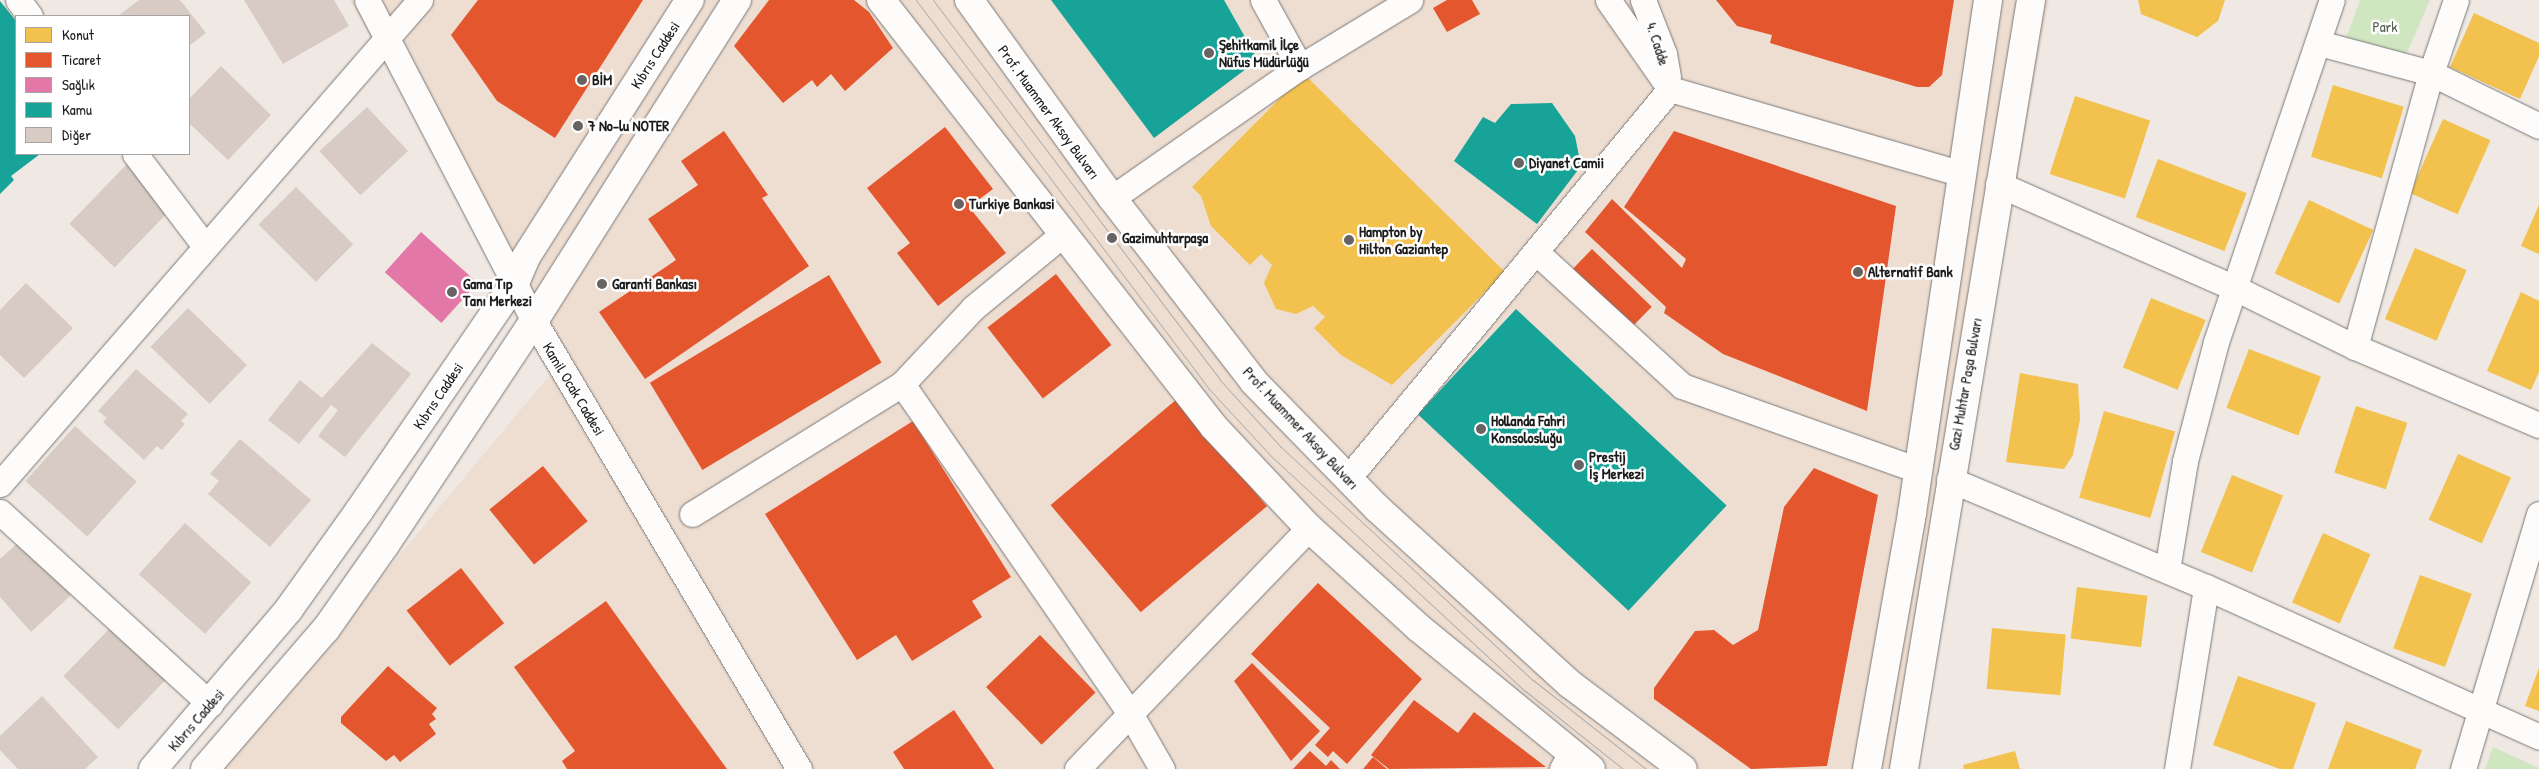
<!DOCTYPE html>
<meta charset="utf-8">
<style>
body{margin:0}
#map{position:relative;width:2539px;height:769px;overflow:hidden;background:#efe8e3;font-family:"Patrick Hand",sans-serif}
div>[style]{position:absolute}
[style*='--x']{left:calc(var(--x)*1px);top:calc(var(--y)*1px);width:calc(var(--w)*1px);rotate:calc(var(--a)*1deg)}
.built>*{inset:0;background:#eeded2}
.green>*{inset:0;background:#d0e6c0}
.homes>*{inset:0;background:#f2c14e;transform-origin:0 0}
.shops>*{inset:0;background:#e4572e;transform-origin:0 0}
.health>*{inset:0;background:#e377a8;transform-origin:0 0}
.public>*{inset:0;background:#17a398;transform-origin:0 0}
.building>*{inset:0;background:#d7cbc3;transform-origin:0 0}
.roads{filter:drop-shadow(0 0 1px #7b7876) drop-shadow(0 0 1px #7b7876)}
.minor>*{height:25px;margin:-12.5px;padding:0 12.5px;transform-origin:12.5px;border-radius:12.5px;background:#fdfcfb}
.major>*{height:28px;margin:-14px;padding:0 14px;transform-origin:14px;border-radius:14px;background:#fdfcfb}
.tram>*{height:1px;margin:-0.5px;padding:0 0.5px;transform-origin:0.5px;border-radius:0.5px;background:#afaead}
.dots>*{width:14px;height:14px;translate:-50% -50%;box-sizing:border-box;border:2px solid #fff;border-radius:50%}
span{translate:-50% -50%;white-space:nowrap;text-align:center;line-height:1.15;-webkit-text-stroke:5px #fff;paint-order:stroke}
.park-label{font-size:15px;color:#52624b}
.poi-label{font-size:15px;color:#1c1c1c;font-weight:700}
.left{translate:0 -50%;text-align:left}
.street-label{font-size:15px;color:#1c1c1c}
.legend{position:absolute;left:15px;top:15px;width:175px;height:140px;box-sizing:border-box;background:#fff;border:1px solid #a4a4a4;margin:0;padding:6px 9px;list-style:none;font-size:15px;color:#1c1c1c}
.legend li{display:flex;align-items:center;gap:10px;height:25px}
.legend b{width:25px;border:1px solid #a4a4a4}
</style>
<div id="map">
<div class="built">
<i style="clip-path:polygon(350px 0,2049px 0,1911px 769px,221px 769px,554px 370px)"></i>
</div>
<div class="green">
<i style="clip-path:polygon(2360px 0,2430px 0,2402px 64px,2345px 41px)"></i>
<i style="clip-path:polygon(2493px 747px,2539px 768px,2539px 769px,2485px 769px)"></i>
</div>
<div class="homes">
<i style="clip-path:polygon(2138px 0,2225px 0,2218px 21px,2197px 37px,2141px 14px)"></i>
<i style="clip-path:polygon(2474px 13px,2539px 43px,2539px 56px,2520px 99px,2450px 67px)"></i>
<i style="clip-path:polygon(1304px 74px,1505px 272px,1392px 385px,1341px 355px,1314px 328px,1325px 317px,1313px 306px,1296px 314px,1276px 309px,1264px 283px,1272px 265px,1261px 254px,1250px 265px,1211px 226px,1201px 196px,1192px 187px)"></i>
<i style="left:2333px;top:85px;width:74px;height:75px;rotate:17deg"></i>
<i style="left:2075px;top:96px;width:79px;height:82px;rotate:18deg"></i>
<i style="left:2443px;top:119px;width:52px;height:81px;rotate:24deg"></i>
<i style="left:2158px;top:159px;width:95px;height:62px;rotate:21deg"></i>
<i style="left:2309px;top:200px;width:71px;height:81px;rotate:25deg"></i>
<i style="clip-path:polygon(2539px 205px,2539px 254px,2521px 246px)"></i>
<i style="left:2415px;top:248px;width:56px;height:77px;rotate:23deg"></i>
<i style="clip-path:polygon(2521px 292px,2539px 301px,2539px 372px,2531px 390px,2487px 371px)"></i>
<i style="left:2151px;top:298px;width:59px;height:75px;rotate:22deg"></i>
<i style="left:2249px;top:349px;width:77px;height:63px;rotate:21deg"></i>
<i style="clip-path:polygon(2020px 373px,2078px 384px,2080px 419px,2073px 455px,2064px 469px,2006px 462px)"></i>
<i style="left:2356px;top:406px;width:54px;height:70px;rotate:18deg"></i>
<i style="left:2104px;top:411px;width:74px;height:90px;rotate:16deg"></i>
<i style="left:2458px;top:454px;width:58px;height:72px;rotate:24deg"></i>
<i style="left:2232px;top:475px;width:55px;height:83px;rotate:22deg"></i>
<i style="left:2323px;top:533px;width:52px;height:76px;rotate:24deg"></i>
<i style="left:2420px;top:575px;width:55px;height:78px;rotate:20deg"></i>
<i style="left:2077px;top:587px;width:71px;height:52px;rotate:7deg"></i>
<i style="left:1992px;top:628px;width:74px;height:61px;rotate:5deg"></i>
<i style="clip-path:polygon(2539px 668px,2539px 711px,2525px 706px)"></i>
<i style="clip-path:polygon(2238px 676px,2316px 703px,2293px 769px,2280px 769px,2213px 745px)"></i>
<i style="clip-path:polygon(2346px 721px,2422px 750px,2415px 769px,2328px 769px)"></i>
<i style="clip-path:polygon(2015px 751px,2020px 769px,1964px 769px,1963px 765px)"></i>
</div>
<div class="shops">
<i style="clip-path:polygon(478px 0,643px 0,555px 138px,497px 101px,451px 35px)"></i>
<i style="clip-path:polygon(769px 0,854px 0,869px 12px,893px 48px,845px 91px,831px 74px,817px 87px,812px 80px,783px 103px,734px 46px)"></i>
<i style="clip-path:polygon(1447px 0,1472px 0,1480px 14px,1447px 32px,1433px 8px)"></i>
<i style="clip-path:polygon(1716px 0,1954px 0,1942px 75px,1929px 87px,1917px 87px,1770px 43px,1772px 35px,1737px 26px)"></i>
<i style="clip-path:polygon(945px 127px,993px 189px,969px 207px,1006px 253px,938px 306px,897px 253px,910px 243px,867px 188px)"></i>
<i style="clip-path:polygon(724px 131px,768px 195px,762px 198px,809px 266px,645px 379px,599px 312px,676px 260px,648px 219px,698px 185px,681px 161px)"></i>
<i style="clip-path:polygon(1674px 131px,1896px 206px,1867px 411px,1723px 354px,1664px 313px,1666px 307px,1585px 232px,1612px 199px,1682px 268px,1686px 259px,1624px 207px)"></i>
<i style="left:1592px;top:249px;width:83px;height:35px;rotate:44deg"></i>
<i style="left:1056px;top:274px;width:90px;height:87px;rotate:52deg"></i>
<i style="left:829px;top:275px;width:102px;height:209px;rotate:59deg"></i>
<i style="left:1177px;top:399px;width:140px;height:165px;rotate:50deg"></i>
<i style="clip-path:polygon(913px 421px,1011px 577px,972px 601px,982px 617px,912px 661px,896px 635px,857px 660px,765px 514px)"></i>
<i style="left:543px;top:466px;width:71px;height:69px;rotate:51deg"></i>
<i style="clip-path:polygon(1814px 468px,1878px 495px,1827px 766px,1751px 769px,1654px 699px,1654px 688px,1695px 631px,1714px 630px,1733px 645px,1758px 630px,1784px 507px)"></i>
<i style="left:461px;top:568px;width:70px;height:69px;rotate:52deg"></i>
<i style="clip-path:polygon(1318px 583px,1422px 679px,1347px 764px,1333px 751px,1328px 757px,1315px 745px,1330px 728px,1251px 654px)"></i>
<i style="clip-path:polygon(606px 601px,666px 685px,727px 769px,567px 769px,562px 761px,575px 751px,514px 667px)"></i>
<i style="left:1040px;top:635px;width:80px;height:75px;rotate:46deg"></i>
<i style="clip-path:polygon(1252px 663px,1320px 731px,1291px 761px,1234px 681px)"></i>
<i style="clip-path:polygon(388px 666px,437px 708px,432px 714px,436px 719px,429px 724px,436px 734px,400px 762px,394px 755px,386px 761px,341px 723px,341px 717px)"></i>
<i style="clip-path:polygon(1414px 700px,1458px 733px,1474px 712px,1546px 767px,1389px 769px,1371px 755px)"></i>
<i style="clip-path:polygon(954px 710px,994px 769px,904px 769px,893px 752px)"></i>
<i style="clip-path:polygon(1310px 751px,1326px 766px,1331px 760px,1340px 769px,1293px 769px)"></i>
<i style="clip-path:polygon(1373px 757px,1387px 769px,1363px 769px)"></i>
</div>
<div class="health">
<i style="left:421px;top:232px;width:76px;height:54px;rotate:42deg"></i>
</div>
<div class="public">
<i style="clip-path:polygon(1051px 0,1224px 0,1258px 60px,1154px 138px)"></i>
<i style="clip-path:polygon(0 1px,16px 21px,16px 154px,40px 154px,11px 176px,14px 180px,0 194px)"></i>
<i style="clip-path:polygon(1552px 103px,1575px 136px,1581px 166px,1537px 224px,1454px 161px,1483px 117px,1495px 123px,1511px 104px)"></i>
<i style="left:1516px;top:309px;width:288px;height:144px;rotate:43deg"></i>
</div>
<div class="building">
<i style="clip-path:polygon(139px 0,180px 0,206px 33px,189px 46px,189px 16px,118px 16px)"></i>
<i style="clip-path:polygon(244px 0,334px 0,349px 26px,283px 64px)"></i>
<i style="clip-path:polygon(221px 66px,271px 115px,228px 160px,189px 123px,189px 99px)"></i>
<i style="left:367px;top:107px;width:60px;height:65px;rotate:47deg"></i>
<i style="left:127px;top:164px;width:63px;height:83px;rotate:44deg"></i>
<i style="left:296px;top:187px;width:81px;height:53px;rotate:45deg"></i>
<i style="clip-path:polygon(26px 283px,73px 328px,24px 378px,0 355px,0 310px)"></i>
<i style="left:188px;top:308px;width:82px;height:54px;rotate:44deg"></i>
<i style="clip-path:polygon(372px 343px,411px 374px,345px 457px,318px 436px,338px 410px,331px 405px,299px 444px,268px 420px,300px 380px,322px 398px)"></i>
<i style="clip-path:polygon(136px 369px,188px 414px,181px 421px,185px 424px,162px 450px,157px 446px,144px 460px,103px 422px,107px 418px,98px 411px)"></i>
<i style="left:75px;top:426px;width:83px;height:74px;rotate:42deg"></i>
<i style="clip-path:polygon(240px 439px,311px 500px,270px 547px,208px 494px,219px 481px,210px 474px)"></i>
<i style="left:185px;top:523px;width:89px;height:69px;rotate:42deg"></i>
<i style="clip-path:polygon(21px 540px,71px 595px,31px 632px,0 597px,0 559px)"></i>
<i style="left:112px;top:626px;width:76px;height:70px;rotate:44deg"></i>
<i style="clip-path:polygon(42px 696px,98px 757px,85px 769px,18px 769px,0 750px,0 736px)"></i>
</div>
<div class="roads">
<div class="minor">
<i style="--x:18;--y:0;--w:20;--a:53"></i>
<i style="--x:367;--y:0;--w:362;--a:62.5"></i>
<i style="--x:534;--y:321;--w:521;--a:59.39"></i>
<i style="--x:1263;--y:0;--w:77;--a:61.1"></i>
<i style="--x:1608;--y:0;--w:108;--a:55.1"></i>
<i style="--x:1670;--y:89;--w:301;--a:16.2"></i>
<i style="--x:1643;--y:0;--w:58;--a:68.7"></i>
<i style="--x:1664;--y:54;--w:23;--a:80"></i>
<i style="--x:2319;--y:43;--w:116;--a:15"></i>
<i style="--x:2431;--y:73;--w:120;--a:26.1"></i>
<i style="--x:135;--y:154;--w:114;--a:52.8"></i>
<i style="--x:1998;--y:184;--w:261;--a:23.7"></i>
<i style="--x:2237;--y:289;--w:131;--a:26.2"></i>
<i style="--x:2355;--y:347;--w:200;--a:23"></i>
<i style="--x:1112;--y:198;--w:229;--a:-34.9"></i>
<i style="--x:1300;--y:67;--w:129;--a:-31.3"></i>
<i style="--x:1537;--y:253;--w:197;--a:42.5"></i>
<i style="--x:1682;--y:386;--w:251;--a:19.6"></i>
<i style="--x:2355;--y:347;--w:284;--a:-74.5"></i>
<i style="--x:2431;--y:73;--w:77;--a:-71.1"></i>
<i style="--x:902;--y:384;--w:402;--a:55.3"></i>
<i style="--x:1131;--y:715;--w:62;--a:60.1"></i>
<i style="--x:1348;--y:478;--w:505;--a:-50.38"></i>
<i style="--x:1949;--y:479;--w:279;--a:22.8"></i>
<i style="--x:2206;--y:587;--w:365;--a:24.2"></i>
<i style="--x:0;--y:484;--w:641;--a:-49.05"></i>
<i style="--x:0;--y:512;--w:285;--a:42.4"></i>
<i style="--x:692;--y:514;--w:247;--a:-31.8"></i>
<i style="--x:902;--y:384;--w:104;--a:-46.9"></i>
<i style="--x:973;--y:308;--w:115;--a:-39.4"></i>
<i style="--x:2167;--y:570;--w:110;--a:-80.6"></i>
<i style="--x:2185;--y:461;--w:123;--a:-75.4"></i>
<i style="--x:2216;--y:342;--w:361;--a:-71.3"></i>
<i style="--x:1077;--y:769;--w:335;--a:-46.1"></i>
<i style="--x:1562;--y:769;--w:18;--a:-61"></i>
<i style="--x:2177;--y:769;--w:184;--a:-80.9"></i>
<i style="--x:2463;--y:769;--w:266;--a:-73.4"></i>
</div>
<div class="major">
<i style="--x:881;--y:0;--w:541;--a:52.05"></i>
<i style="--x:1214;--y:427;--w:139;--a:46.8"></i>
<i style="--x:1309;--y:528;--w:149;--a:42.3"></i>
<i style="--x:1419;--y:628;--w:222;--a:39.3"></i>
<i style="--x:969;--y:0;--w:244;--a:54.2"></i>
<i style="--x:1112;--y:198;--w:232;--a:52.3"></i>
<i style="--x:1254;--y:382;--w:176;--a:45.7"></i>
<i style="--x:1377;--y:508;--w:261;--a:42.4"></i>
<i style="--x:1570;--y:684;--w:141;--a:37"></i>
<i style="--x:153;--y:769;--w:210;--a:-49.6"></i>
<i style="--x:289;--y:609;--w:120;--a:-54.5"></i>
<i style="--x:359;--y:511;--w:276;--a:-55.6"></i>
<i style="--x:515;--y:283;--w:28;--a:-67"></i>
<i style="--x:526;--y:257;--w:305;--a:-57.5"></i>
<i style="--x:205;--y:769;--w:185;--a:-49.2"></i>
<i style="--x:326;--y:629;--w:103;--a:-54.9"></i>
<i style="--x:385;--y:545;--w:269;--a:-56.4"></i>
<i style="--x:534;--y:321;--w:380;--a:-57.7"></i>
<i style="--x:1867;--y:769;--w:260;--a:-80"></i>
<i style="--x:1912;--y:513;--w:519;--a:-81.57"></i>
<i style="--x:1904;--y:769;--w:779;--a:-80.62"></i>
</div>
</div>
<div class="tram">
<i style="--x:916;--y:0;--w:487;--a:53"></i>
<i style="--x:1209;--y:389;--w:91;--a:47.2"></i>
<i style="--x:1271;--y:456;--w:345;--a:42.8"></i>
<i style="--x:1524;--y:690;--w:127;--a:38.6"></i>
<i style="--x:933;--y:0;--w:476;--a:52.9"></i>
<i style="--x:1220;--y:380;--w:91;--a:47.7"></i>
<i style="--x:1281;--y:447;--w:343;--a:42.8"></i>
<i style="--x:1533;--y:680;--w:144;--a:38.2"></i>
</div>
<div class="dots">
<i style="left:1209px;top:53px;background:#666362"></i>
<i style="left:582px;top:80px;background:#666362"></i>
<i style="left:578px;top:126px;background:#666362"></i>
<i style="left:1519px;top:163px;background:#666362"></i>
<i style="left:959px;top:204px;background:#666362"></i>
<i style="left:1112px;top:238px;background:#666362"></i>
<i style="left:1349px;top:240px;background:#666362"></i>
<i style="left:1858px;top:272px;background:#666362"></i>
<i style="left:602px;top:284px;background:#666362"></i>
<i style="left:452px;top:292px;background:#666362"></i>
<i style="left:1481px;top:429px;background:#666362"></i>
<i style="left:1579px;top:465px;background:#666362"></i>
</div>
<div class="park-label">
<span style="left:2385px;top:27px">Park</span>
</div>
<div class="poi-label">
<span class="left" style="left:1219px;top:53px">Şehitkamil İlçe<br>Nüfus Müdürlüğü</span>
<span class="left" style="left:592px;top:80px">BİM</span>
<span class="left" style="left:588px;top:126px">7 No-lu NOTER</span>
<span class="left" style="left:1529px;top:163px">Diyanet Camii</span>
<span class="left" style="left:969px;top:204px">Turkiye Bankasi</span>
<span class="left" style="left:1359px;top:240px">Hampton by<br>Hilton Gaziantep</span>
<span class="left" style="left:1122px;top:238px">Gazimuhtarpaşa</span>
<span class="left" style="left:1868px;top:272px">Alternatif Bank</span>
<span class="left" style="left:463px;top:292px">Gama Tıp<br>Tanı Merkezi</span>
<span class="left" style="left:612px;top:284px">Garanti Bankası</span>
<span class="left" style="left:1491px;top:429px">Hollanda Fahri<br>Konsolosluğu</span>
<span class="left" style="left:1589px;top:465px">Prestij<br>İş Merkezi</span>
</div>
<div class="street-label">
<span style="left:1658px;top:44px;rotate:72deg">4. Cadde</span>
<span style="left:655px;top:55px;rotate:-57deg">Kıbrıs Caddesi</span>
<span style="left:1049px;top:112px;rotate:54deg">Prof. Muammer Aksoy Bulvarı</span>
<span style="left:1965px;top:384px;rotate:-80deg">Gazi Muhtar Paşa Bulvarı</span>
<span style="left:574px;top:389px;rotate:59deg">Kamil Ocak Caddesi</span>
<span style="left:438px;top:396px;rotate:-56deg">Kıbrıs Caddesi</span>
<span style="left:1301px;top:428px;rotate:47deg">Prof. Muammer Aksoy Bulvarı</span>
<span style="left:196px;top:720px;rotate:-49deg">Kıbrıs Caddesi</span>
</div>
<ul class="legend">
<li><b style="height:14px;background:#f2c14e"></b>Konut</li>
<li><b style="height:14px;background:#e4572e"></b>Ticaret</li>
<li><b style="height:14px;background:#e377a8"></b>Sağlık</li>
<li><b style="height:14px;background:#17a398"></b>Kamu</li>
<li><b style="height:14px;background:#d7cbc3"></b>Diğer</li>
</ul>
</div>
